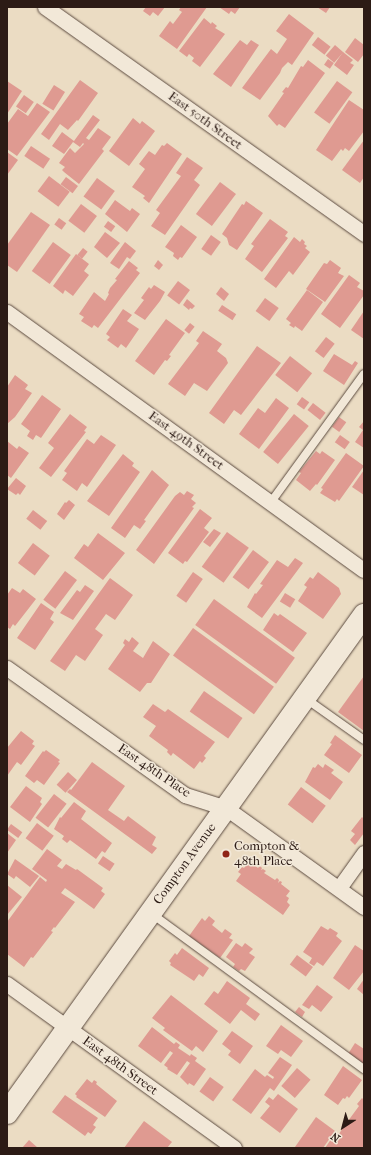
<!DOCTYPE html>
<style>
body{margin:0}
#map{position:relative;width:371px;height:1155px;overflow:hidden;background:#ebdcc3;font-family:"IM FELL French Canon",serif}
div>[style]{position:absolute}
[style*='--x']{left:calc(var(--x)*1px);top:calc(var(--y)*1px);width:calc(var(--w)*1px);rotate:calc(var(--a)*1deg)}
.building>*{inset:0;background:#df9a91;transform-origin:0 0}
.roads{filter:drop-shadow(0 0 1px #5c4b40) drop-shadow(0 0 1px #5c4b40)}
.service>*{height:8px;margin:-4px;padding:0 4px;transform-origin:4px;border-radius:4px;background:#f2e8d8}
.minor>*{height:15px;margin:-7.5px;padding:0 7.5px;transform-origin:7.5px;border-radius:7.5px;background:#f2e8d8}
.secondary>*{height:22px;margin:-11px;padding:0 11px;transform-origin:11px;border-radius:11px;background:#f2e8d8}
.dots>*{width:11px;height:11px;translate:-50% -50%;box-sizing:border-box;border:2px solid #f2e8d8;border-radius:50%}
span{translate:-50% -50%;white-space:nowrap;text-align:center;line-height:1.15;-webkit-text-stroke:3px #f2e8d8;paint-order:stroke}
.street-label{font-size:13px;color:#2c1b15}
.poi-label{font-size:13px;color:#2c1b15}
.left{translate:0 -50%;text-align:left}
.frame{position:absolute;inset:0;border:8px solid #2c1b15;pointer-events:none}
.north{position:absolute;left:323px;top:1107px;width:40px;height:40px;-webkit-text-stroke:3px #f2e8d8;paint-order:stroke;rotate:216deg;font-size:11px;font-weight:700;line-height:16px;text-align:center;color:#2c1b15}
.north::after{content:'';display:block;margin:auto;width:14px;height:18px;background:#2c1b15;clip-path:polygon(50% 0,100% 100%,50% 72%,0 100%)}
</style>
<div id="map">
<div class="building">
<i style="clip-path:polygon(146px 7px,165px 7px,158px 16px,153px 12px,150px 16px,143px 11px)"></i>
<i style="clip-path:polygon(181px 7px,207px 7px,177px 49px,159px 36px,170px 21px,173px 24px,182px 12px,179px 10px)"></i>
<i style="clip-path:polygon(219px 7px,240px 7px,235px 14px,231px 11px,229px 14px)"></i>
<i style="clip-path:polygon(317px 7px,330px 7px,326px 13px)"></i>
<i style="clip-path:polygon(289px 14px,314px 33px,292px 65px,288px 62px,282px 68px,280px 73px,260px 100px,242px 88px,271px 49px,277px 54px,287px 39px,276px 31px)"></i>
<i style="clip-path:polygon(204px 18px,211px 24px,212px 22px,217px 26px,215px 28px,225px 34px,200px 67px,192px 61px,194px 58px,189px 54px,187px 57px,179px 51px)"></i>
<i style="left:318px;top:37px;width:16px;height:10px;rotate:38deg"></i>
<i style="clip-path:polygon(355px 38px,364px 45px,364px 54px,358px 62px,345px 52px)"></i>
<i style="clip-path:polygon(240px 40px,247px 45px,251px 40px,259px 45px,231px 87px,213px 74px)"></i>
<i style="left:335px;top:45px;width:11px;height:14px;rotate:41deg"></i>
<i style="clip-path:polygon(343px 52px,353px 60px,350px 63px,354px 65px,347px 75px,334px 65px)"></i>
<i style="left:328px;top:59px;width:7px;height:7px;rotate:34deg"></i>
<i style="clip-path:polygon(308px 60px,325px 73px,285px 128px,279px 124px,277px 126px,268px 116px,284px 93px,282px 92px,286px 87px,288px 88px,301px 66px,303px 67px)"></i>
<i style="clip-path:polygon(80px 80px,98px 93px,78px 121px,77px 120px,68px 130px,60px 124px,49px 140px,41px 134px)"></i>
<i style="clip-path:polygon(7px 81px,22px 91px,7px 114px)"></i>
<i style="left:337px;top:81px;width:19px;height:39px;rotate:36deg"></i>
<i style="left:54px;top:85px;width:13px;height:22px;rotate:32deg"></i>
<i style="left:24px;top:95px;width:12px;height:14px;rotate:35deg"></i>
<i style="clip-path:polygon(349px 100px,364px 110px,364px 131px,349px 151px,345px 148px,343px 151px,341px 149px,332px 161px,316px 150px)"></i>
<i style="clip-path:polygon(37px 103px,50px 112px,17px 156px,7px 149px,7px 124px,18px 109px,28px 116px)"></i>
<i style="clip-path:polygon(93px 115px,100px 120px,86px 138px,89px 140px,98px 128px,111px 137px,102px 149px,104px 151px,79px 184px,64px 172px,62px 170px,65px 167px,59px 163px,70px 148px,75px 153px,84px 144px,83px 143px,80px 147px,73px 142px,64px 154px,52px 146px,62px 132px,74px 141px)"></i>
<i style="clip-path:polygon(133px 118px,140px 124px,142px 121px,155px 131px,129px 166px,109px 151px)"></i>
<i style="clip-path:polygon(364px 140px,364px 177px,360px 183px,342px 170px)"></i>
<i style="clip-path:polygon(167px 143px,182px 154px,149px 203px,143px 198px,145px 196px,132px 187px,145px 169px,139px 164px,149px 151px,155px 155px,162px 145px,164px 146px)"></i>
<i style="left:31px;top:146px;width:23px;height:12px;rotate:34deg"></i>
<i style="clip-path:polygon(7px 152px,18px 160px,7px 175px)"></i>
<i style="clip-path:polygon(187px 157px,203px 168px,194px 180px,200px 185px,165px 235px,151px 226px,160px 213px,156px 210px,181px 176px,176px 173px)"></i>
<i style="left:49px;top:176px;width:26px;height:19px;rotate:37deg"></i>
<i style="left:66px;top:177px;width:15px;height:9px;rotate:37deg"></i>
<i style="left:97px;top:178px;width:22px;height:23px;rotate:36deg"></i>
<i style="left:220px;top:182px;width:20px;height:40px;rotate:37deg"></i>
<i style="clip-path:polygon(115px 200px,130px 211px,132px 208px,140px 214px,127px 232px,105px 214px)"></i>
<i style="clip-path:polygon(246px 201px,263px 213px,237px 250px,229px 245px,227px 238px,222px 234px,242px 204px,244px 205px)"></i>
<i style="left:81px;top:204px;width:20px;height:21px;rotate:37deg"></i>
<i style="clip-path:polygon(31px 212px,50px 225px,17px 272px,7px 265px,7px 245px)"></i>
<i style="left:59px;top:218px;width:9px;height:8px;rotate:36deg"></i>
<i style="clip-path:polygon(270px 219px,288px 232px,285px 236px,288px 238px,262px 272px,245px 259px,254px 246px,251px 244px)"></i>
<i style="left:108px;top:221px;width:9px;height:7px;rotate:36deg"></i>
<i style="clip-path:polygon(181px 225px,197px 237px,182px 258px,180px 257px,178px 260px,173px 256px,174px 253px,165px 247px)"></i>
<i style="clip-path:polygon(105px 232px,120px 243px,107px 258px,94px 247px)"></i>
<i style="left:211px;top:235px;width:12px;height:17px;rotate:35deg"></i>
<i style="clip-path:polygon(294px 237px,300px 242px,302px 239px,305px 242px,304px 244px,307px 246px,305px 248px,310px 252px,293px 275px,289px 271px,276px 288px,264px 279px)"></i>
<i style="left:53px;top:242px;width:22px;height:36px;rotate:36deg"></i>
<i style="clip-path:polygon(125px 242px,136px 251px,130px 259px,127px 257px,119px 269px,110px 263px)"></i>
<i style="left:83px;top:248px;width:6px;height:9px;rotate:39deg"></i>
<i style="clip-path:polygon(76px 254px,89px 264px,84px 271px,89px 275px,73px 296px,65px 290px,63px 294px,53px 286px)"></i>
<i style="clip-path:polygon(158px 260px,163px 265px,159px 270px,154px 266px)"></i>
<i style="clip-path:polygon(330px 260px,341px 268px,338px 273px,344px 276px,325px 302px,306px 289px,324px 263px,327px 264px)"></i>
<i style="clip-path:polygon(129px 261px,138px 268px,136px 270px,140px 273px,98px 328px,94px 325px,92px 328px,81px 321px,84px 317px,79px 314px,94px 292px,105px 301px,109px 294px,108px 293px,110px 288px,117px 280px,115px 279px)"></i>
<i style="clip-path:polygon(349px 275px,360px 283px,357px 287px,364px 291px,364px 295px,340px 328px,321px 314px)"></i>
<i style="left:178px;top:281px;width:15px;height:18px;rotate:37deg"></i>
<i style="clip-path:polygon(154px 285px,165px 292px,160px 301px,145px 320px,134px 313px,144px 300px,141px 298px,149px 287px,151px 289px)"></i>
<i style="clip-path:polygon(221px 287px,229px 294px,224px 301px,216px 294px)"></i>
<i style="clip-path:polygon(307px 290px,323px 302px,302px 331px,295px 326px,294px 328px,289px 325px,291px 323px,286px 319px)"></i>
<i style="left:265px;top:298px;width:17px;height:16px;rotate:36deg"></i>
<i style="clip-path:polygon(187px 299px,195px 306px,192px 309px,190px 308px,189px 310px,183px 305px)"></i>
<i style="left:222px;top:305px;width:17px;height:7px;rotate:33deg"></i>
<i style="clip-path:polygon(123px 309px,132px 315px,127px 321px,139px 329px,126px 348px,121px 344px,118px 348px,107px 340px,110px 337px,106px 334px)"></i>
<i style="clip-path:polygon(364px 311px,364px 339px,351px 330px)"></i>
<i style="clip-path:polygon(166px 319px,185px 333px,169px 355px,171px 356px,167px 361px,165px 360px,154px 375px,135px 361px)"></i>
<i style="left:190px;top:323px;width:6px;height:9px;rotate:39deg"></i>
<i style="clip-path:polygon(203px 331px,222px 344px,217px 351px,226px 358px,228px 363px,207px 391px,194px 383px,185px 396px,168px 384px,199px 343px,196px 341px)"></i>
<i style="left:326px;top:337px;width:11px;height:18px;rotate:38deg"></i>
<i style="clip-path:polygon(257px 346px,281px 363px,241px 415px,234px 410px,224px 424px,209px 413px)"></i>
<i style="clip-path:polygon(334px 354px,352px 365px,355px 361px,358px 363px,344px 385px,323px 371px)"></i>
<i style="left:290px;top:356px;width:28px;height:24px;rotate:38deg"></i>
<i style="clip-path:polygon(15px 375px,28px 385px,25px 389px,32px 393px,15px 417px,7px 424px,7px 387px)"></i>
<i style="clip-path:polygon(42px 395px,61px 409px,41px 438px,36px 435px,33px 440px,27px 436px,30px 431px,21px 424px)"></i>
<i style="left:302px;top:397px;width:9px;height:9px;rotate:36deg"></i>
<i style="clip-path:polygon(276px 398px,289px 408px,259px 449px,239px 434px,258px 408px,265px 413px)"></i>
<i style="left:313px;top:403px;width:16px;height:9px;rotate:38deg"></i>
<i style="clip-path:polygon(70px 414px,87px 427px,84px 431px,86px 432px,51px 477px,39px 468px,54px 448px,48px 443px)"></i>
<i style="left:294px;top:414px;width:19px;height:49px;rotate:39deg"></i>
<i style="left:339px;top:417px;width:9px;height:12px;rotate:36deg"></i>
<i style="clip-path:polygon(364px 421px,364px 448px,355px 442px,363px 430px,359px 427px)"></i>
<i style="clip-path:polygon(101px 435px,116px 445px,87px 487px,82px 483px,77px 491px,62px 480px,67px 473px,64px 471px,87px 439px,94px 444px)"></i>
<i style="left:340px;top:435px;width:12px;height:9px;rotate:35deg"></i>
<i style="clip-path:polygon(7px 441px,17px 449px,19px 446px,29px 453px,11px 478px,7px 475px)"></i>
<i style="clip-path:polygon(316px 451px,320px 454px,322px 451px,335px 460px,317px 485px,316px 484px,310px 491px,296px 480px,301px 473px,299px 472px)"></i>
<i style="clip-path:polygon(346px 453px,364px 466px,339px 501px,337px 499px,335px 502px,320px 493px,323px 489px,321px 488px)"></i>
<i style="clip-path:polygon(123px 454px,134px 463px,132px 466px,140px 472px,109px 516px,87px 501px)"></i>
<i style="clip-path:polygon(152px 470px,169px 485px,144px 520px,146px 521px,140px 529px,134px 525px,125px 538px,111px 528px)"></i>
<i style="clip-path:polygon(364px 470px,364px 495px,352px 487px)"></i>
<i style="clip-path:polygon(16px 478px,26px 486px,20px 495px,18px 493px,16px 495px,7px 489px)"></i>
<i style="clip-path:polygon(187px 491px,194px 495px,191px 499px,196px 503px,192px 507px,194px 508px,154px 564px,136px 550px,175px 496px,180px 492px,184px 495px)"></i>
<i style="clip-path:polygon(69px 500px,75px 505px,64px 520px,57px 514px,65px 502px,66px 503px)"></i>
<i style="clip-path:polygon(200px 509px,212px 518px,204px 528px,209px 532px,187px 562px,185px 561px,183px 564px,168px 553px)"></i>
<i style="left:33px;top:510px;width:18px;height:11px;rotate:38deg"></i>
<i style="clip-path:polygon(214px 529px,221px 533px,210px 547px,203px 542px)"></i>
<i style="left:227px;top:532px;width:27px;height:43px;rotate:36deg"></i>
<i style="clip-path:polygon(98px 533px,125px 553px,103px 580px,74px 558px,84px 544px,88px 547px)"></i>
<i style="left:33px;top:543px;width:21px;height:25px;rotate:37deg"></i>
<i style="left:253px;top:550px;width:20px;height:34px;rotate:37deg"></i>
<i style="clip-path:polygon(295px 558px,303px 563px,262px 618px,247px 607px,255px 593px,256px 594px,263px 585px,260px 584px,277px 560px,288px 567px)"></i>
<i style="left:65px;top:571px;width:15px;height:36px;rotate:37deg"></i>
<i style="left:193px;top:572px;width:12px;height:29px;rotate:35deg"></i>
<i style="clip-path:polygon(318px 572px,339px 588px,341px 594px,323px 619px,298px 601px,307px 587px,304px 585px,310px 577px,313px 579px)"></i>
<i style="clip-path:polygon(110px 578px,133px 595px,115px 620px,106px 614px,95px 629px,103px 635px,85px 661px,76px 655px,65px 671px,50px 661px)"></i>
<i style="clip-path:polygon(85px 585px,94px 591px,73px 620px,60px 613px,77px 590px,80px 592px)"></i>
<i style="clip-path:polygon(12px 588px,20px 593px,23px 589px,36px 599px,15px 626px,13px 624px,10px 629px,7px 627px,7px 595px)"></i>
<i style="left:285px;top:593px;width:12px;height:10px;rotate:31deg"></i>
<i style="left:214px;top:599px;width:100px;height:32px;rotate:36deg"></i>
<i style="clip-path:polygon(41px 603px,54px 612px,50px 619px,54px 622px,35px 650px,17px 638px)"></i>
<i style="clip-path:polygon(274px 613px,278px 616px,280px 614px,307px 633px,293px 652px,263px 630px)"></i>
<i style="left:193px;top:628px;width:100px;height:34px;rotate:36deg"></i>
<i style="clip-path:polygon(132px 637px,139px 643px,133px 651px,143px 658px,153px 641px,170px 654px,151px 683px,147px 683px,140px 692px,108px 669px,125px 645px,123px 643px,125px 639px,129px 642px)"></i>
<i style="clip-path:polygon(364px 676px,364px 731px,338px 712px)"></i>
<i style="left:204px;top:691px;width:47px;height:25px;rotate:35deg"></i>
<i style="clip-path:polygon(153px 704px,165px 712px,168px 709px,215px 742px,204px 756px,206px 758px,202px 763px,200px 761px,194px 769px,173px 753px,171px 756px,167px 752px,168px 750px,149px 736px,156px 726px,143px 717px)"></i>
<i style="clip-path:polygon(21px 731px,34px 741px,32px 744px,35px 746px,21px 765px,17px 762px,7px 776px,7px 748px)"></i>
<i style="clip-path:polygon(335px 735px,362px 755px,349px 773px,324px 755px,332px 744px,330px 743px)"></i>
<i style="clip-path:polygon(46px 750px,60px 760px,58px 762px,60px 763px,44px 785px,37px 780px,34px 783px,25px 776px,43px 751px,44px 752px)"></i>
<i style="clip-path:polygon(92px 762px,125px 786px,108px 810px,124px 821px,128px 816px,156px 837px,152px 845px,157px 848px,152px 854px,67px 792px,70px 789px,71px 790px)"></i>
<i style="clip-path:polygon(318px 764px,323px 768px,325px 764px,334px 770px,331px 773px,343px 782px,330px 800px,305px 782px,313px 767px,315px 768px)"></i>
<i style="left:68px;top:772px;width:12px;height:17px;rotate:42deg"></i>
<i style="clip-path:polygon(26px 786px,42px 798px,40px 802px,42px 804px,30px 822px,10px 807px)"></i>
<i style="left:301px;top:787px;width:31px;height:22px;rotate:37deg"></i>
<i style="left:54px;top:794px;width:16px;height:30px;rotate:38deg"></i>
<i style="clip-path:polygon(74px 802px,86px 811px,81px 819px,112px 843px,105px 853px,102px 851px,96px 859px,70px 840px,67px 843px,62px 839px,64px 836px,54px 829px,60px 817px,61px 818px)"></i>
<i style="clip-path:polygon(362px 817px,364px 819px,364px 833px,355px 845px,350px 840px,355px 834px,351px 831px)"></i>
<i style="left:37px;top:823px;width:21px;height:19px;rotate:37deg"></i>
<i style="left:11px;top:824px;width:14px;height:7px;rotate:36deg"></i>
<i style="clip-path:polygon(7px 833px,16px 840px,7px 853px)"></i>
<i style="clip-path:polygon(47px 849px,62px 860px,57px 866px,62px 869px,66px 864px,76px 870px,77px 869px,103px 888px,101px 891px,105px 894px,94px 909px,65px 888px,61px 893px,75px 902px,55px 928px,54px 927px,51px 931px,53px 932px,33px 958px,31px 957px,24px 967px,7px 954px,7px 922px,40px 877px,46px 882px,47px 880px,32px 869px)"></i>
<i style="left:103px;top:856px;width:14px;height:9px;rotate:34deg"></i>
<i style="clip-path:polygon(15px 859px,39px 876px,30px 887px,16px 876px,14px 879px,7px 874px)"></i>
<i style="clip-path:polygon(249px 861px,258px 868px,260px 866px,262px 868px,261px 870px,263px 869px,266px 871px,264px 873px,275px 880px,277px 878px,279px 880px,278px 883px,280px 881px,282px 882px,281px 884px,290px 891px,286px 896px,289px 898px,287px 902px,290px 905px,283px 915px,236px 881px,241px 874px,238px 872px,242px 867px,244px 868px)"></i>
<i style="clip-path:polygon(7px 885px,22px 897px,7px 915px)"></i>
<i style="clip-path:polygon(209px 916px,215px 921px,212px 925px,222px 933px,225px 929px,232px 934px,229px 938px,233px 940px,220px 958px,189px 936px,202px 918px,205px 921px)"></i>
<i style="clip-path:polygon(321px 926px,328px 930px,330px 928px,338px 933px,336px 936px,342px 941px,323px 966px,317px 962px,314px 966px,309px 963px,312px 958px,303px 952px)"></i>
<i style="clip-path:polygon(236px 943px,242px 947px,245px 943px,253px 949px,249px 953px,255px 957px,245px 971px,241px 969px,239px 971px,233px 967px,235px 964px,226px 957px)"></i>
<i style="clip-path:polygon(355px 945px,364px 951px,363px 955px,364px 971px,349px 990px,333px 978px)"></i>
<i style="clip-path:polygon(182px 948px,209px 968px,203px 977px,199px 974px,194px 981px,170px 965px,171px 963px,169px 961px,175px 953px,177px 955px)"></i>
<i style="left:297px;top:955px;width:20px;height:12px;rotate:37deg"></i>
<i style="clip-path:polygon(364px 979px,364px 995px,357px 989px)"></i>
<i style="clip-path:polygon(227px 981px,250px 998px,246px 1004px,260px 1014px,255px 1021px,241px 1010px,230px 1024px,204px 1004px,214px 991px,218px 994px)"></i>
<i style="clip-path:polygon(317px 985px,333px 997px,321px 1012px,312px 1005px,309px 1009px,302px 1005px)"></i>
<i style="clip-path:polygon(171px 995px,218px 1031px,203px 1052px,196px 1046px,192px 1051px,163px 1030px,165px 1028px,152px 1018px)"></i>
<i style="clip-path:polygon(299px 1007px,305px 1012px,302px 1017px,295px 1012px)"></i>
<i style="clip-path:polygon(281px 1025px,303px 1041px,291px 1057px,281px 1050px,278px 1054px,266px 1046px)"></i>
<i style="clip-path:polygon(152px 1027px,174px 1044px,176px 1042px,180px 1045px,178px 1048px,190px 1056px,191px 1054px,197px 1058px,195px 1061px,206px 1069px,194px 1086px,189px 1083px,188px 1085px,180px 1077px,190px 1063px,187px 1061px,177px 1075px,167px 1069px,168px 1068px,164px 1065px,173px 1053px,170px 1051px,161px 1063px,138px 1046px)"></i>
<i style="clip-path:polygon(232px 1031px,253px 1046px,240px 1064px,228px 1055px,231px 1051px,222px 1044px)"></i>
<i style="clip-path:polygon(355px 1043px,364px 1049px,363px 1065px,348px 1054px)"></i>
<i style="clip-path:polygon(280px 1057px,292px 1065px,274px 1091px,270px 1088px,251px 1114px,232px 1100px,255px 1069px,265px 1077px,267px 1075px,273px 1079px,274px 1077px,268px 1073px)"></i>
<i style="clip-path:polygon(343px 1066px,362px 1080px,349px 1098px,347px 1096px,345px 1099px,343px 1098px,338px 1105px,324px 1095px)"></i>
<i style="left:297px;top:1068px;width:18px;height:24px;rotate:41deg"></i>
<i style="left:210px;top:1077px;width:17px;height:18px;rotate:36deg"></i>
<i style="clip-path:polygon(87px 1079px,92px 1083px,94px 1080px,97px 1082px,96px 1084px,117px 1101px,105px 1117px,76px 1097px,77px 1096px,75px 1094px)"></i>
<i style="clip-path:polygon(278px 1094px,298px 1109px,280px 1133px,260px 1118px,270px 1106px,265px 1102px,269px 1097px,273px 1100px)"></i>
<i style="clip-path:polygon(65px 1095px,98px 1118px,93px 1125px,96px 1127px,91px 1134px,88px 1132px,85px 1136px,52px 1112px)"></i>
<i style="clip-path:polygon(362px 1098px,364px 1100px,364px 1148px,325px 1148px,336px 1132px,339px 1134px,344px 1126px,342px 1125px,346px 1119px,348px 1121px,359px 1106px,357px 1104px)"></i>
<i style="clip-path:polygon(316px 1117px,335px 1131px,323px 1148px,297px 1148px,295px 1147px)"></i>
<i style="clip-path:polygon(144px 1121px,172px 1142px,167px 1148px,124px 1148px)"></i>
<i style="clip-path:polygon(29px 1140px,38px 1148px,22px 1148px)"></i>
</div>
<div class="roads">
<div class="service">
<i style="--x:271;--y:502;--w:158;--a:-54"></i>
<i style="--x:305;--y:698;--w:72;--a:35.4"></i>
<i style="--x:152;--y:914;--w:263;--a:36.2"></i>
</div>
<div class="minor">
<i style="--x:45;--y:7;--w:392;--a:35.4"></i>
<i style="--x:7;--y:312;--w:440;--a:35.9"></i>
<i style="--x:7;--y:668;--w:219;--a:35.5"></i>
<i style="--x:185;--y:795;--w:43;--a:17.6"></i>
<i style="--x:226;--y:808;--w:170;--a:35.7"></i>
<i style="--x:339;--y:888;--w:43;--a:-54.5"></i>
<i style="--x:7;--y:984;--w:280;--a:35.8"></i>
</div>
<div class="secondary">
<i style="--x:7;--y:1113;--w:613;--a:-54.36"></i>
</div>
</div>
<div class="dots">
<i style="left:226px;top:854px;background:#8f2418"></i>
</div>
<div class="street-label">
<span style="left:205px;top:121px;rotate:36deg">East 50th Street</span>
<span style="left:186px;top:441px;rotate:36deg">East 49th Street</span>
<span style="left:154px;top:771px;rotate:34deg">East 48th Place</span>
<span style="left:185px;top:864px;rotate:-54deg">Compton Avenue</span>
<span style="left:120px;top:1066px;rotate:36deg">East 48th Street</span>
</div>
<div class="poi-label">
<span class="left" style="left:234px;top:854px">Compton &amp;<br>48th Place</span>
</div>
<div class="frame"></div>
<div class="north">N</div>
</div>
